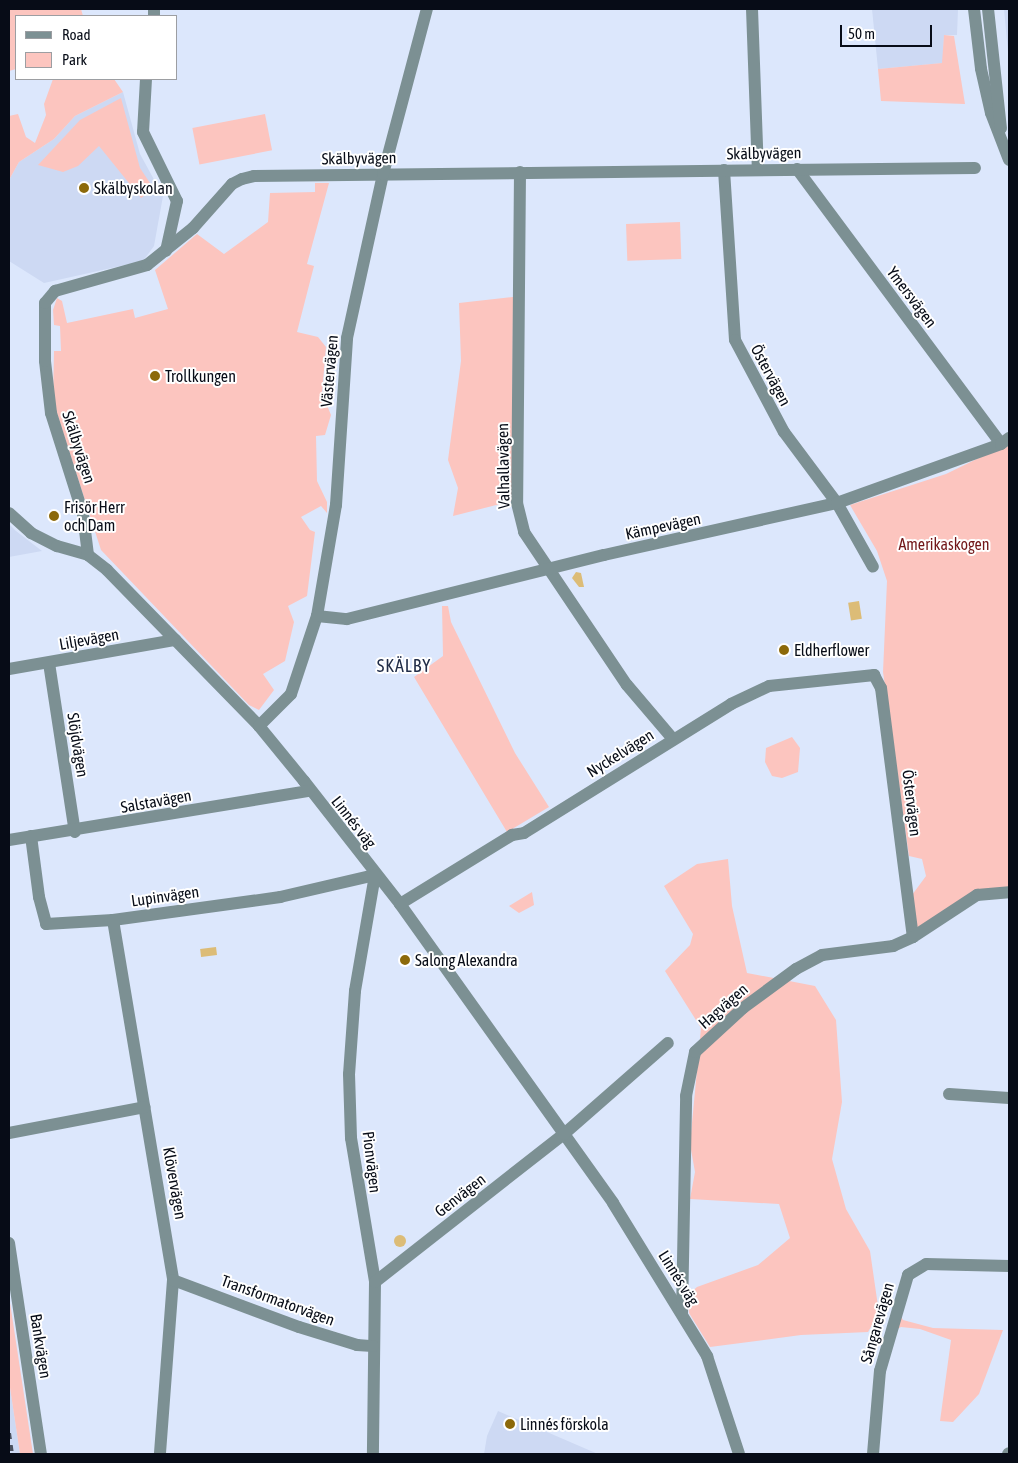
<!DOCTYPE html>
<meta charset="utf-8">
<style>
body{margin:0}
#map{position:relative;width:1018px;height:1463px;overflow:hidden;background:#dce7fc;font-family:"Asap Condensed",sans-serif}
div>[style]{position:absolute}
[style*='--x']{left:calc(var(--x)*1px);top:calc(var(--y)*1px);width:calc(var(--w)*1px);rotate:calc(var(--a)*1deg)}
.built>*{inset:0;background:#cdd9f3}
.green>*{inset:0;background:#fcc5bf;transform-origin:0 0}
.water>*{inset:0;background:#dcbc77;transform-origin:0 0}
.round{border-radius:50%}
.minor>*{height:12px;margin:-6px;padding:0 6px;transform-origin:6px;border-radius:6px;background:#7c9093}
.rail>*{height:4px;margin-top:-2px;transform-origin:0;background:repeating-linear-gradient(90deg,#4a515f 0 6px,transparent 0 12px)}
.dots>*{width:14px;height:14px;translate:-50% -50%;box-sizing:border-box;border:2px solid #fff;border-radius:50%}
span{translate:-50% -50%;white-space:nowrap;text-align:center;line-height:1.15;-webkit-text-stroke:4px #fff;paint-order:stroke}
.street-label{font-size:16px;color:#070c17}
.poi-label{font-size:16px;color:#070c17}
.left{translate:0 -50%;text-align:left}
.park-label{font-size:16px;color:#721719}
.neighbourhood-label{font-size:18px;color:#212d48;letter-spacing:1px}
.frame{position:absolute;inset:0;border:10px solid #070c17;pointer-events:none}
.legend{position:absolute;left:15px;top:15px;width:162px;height:65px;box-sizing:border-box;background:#fff;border:1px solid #9c9ea2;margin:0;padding:6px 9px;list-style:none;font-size:15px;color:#070c17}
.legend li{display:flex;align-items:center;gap:10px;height:25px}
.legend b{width:25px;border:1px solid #9c9ea2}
.scale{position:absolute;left:840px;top:25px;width:92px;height:22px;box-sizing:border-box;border:2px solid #070c17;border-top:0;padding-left:6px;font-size:15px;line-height:18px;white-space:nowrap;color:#070c17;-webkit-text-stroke:4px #fff;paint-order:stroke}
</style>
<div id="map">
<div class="built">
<i style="clip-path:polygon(872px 9px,958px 9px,957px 35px,944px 35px,943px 63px,878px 69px)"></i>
<i style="clip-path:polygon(1004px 9px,1009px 9px,1009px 70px,1009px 63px)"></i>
<i style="clip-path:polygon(123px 92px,140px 154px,163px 196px,154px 246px,143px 261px,44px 283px,9px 261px,9px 180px,19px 162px,54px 139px,75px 116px)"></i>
<i style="clip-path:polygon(9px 524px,16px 531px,42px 551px,9px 557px)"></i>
<i style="clip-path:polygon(9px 1381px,20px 1454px,9px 1454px)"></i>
<i style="clip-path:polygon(498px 1411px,598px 1454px,484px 1454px,487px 1436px)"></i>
</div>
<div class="green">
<i style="clip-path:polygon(9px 9px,81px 9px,83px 16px,16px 16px,16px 69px,9px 71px)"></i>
<i style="clip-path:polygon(944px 35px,954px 36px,965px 104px,881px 101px,878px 69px,942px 63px)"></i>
<i style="clip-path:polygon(53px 79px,114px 79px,123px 92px,75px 116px,54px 139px,19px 162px,9px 180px,9px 116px,18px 114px,26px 137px,35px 143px,46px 115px,44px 104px)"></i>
<i style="clip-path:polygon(121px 98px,140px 168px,154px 189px,141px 198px,99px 146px,78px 166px,63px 172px,38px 165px,80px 120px)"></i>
<i style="left:265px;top:114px;width:37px;height:74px;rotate:79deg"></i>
<i style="clip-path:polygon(315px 183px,329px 183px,307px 264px,314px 266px,297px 332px,318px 337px,326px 347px,322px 393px,331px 415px,325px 435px,316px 436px,317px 481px,327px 502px,327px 513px,321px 506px,301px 517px,310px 530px,315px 532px,307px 596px,288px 606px,294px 622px,285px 661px,263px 674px,274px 690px,259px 710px,249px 705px,101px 550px,53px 401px,54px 351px,61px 351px,60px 326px,54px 325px,53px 310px,57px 298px,62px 301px,67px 323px,133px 309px,135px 318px,168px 309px,155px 270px,197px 234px,224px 254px,268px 222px,270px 193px,315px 192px)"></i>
<i style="left:680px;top:222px;width:37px;height:54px;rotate:88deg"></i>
<i style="clip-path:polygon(513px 297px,512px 501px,453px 516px,458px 488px,448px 460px,461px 361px,459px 303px)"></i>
<i style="clip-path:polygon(1009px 440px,1009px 887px,917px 928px,912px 895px,926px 876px,922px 859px,909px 856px,883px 672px,887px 581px,877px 551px,850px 505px,946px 474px,987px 454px)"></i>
<i style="clip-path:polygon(442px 606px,448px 606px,451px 622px,515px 753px,549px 807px,507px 832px,414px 677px,443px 656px)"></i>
<i style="clip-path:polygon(792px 737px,800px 748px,798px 772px,782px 778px,772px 776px,765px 762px,766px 748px)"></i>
<i style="clip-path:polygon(728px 859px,732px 906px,747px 973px,815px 986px,836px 1020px,842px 1102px,832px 1159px,846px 1209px,870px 1251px,879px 1313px,868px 1332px,801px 1335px,710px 1347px,689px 1313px,688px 1295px,697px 1287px,758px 1265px,790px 1238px,779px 1204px,690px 1199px,695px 1172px,690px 1144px,701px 1028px,665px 971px,690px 945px,693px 934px,664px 886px,697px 864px)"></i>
<i style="clip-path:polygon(532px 892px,534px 905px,519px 913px,509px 906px)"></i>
<i style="clip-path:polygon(9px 1296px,33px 1454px,20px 1454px,9px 1381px)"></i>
<i style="clip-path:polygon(900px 1315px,903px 1320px,933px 1328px,1003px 1330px,979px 1394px,953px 1422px,940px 1421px,951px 1340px,920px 1329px,901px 1327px,894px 1331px)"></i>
</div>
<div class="water">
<i style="clip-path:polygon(576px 572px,581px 573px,584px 587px,579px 587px,572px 578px)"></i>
<i style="left:859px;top:601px;width:18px;height:11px;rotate:81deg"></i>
<i style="left:216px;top:947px;width:8px;height:16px;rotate:83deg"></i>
<i class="round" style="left:394px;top:1235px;width:12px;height:12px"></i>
</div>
<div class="minor">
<i style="--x:752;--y:9;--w:160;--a:87.9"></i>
<i style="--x:974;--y:9;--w:60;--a:83.3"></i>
<i style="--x:981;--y:69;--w:45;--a:77.2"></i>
<i style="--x:991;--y:113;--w:50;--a:69"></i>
<i style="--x:988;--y:9;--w:120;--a:83.8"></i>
<i style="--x:154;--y:16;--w:7;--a:-90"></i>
<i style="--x:146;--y:79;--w:53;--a:93.2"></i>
<i style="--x:143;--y:132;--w:77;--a:63.8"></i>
<i style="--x:177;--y:201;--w:51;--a:102.4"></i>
<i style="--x:797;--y:169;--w:342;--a:53.4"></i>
<i style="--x:724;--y:170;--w:170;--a:86.3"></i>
<i style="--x:735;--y:340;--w:104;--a:62"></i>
<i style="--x:784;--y:432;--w:89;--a:53.3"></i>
<i style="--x:837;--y:503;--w:73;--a:60.6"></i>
<i style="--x:520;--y:172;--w:331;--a:90.5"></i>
<i style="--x:517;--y:503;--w:30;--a:76"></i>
<i style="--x:524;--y:532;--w:184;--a:56.1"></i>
<i style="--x:627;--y:685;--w:71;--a:49.6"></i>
<i style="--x:9;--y:513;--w:30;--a:42"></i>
<i style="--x:31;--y:533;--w:29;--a:27"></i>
<i style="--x:57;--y:546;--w:32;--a:16"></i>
<i style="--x:88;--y:555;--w:24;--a:38"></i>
<i style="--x:107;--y:570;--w:218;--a:45.7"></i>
<i style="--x:259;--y:726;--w:71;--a:50.7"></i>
<i style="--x:304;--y:781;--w:156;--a:52"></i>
<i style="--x:400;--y:904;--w:367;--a:54.5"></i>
<i style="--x:613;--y:1203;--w:180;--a:58.4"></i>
<i style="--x:707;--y:1356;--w:103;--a:71.9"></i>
<i style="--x:88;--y:555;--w:41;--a:-97"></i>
<i style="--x:83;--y:514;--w:106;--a:-107.6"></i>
<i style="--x:51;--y:413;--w:52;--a:-96.6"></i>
<i style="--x:45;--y:361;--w:58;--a:-90"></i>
<i style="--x:45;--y:303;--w:16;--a:-50"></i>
<i style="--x:55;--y:291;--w:96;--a:-15.8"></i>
<i style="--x:147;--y:265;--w:59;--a:-38.8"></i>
<i style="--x:193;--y:228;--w:59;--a:-48.4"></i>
<i style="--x:232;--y:184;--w:11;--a:-27"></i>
<i style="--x:242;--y:179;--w:12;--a:-14"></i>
<i style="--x:254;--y:176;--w:721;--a:-0.64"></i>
<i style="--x:317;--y:616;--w:30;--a:6"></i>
<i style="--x:347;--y:619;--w:265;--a:-14"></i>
<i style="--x:604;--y:555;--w:239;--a:-12.6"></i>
<i style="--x:837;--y:503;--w:174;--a:-19.8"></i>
<i style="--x:1001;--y:444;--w:10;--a:-37"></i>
<i style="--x:49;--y:663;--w:171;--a:81.3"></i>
<i style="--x:9;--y:669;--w:169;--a:-9.9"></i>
<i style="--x:259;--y:726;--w:45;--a:-45"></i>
<i style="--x:291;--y:694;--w:82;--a:-71.6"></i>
<i style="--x:317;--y:616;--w:113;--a:-80.3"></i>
<i style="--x:336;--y:505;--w:167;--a:-86.2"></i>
<i style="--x:347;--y:338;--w:168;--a:-77.6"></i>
<i style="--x:383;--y:174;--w:171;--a:-75.1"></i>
<i style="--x:31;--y:836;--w:62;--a:82.5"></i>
<i style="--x:39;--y:897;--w:28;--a:75"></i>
<i style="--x:46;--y:924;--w:67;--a:-3.4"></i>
<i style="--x:113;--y:920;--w:169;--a:-7.8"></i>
<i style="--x:280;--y:897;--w:98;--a:-13"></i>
<i style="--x:375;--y:875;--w:118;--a:99.8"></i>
<i style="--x:355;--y:991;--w:83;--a:94.1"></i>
<i style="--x:349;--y:1074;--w:64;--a:88.2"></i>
<i style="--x:351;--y:1138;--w:146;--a:80.5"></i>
<i style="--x:375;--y:1282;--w:172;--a:90.7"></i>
<i style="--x:9;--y:840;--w:304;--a:-9.3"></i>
<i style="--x:400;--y:904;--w:132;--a:-31.6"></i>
<i style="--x:512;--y:835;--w:12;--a:-9"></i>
<i style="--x:524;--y:833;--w:244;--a:-31.9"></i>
<i style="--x:731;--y:704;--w:42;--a:-25.3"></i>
<i style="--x:769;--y:686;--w:106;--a:-6"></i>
<i style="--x:874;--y:675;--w:15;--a:62"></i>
<i style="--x:881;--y:688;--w:251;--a:82.7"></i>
<i style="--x:113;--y:920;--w:365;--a:80.5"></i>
<i style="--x:173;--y:1280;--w:174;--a:94.3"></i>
<i style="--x:949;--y:1094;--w:60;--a:3.8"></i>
<i style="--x:9;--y:1133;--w:138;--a:-10.8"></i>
<i style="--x:9;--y:1243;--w:213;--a:81.4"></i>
<i style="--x:173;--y:1280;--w:134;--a:20.5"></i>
<i style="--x:299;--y:1327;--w:61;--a:17.2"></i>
<i style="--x:357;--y:1345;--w:16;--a:4"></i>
<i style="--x:375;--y:1282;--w:240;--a:-38.1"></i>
<i style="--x:564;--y:1134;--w:138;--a:-41.2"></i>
<i style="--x:682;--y:1313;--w:217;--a:-88.9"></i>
<i style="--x:686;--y:1096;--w:45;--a:-78.4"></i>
<i style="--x:695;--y:1052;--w:65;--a:-42.5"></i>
<i style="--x:743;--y:1008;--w:66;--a:-36.3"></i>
<i style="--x:796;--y:969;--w:30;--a:-28"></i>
<i style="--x:822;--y:955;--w:72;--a:-7.2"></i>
<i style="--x:893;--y:946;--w:22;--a:-24"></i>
<i style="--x:913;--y:937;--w:77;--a:-33.3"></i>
<i style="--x:977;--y:895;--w:32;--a:-5"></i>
<i style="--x:873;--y:1454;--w:83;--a:-85.2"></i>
<i style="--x:880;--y:1371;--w:100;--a:-73.7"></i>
<i style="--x:908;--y:1275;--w:21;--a:-31"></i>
<i style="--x:926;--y:1264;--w:83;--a:1.4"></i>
<i style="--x:1008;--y:1454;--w:1;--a:-45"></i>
</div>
<div class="rail">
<i style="--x:9;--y:1433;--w:21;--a:82"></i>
</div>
<div class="dots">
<i style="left:84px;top:188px;background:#8c690a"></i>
<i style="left:155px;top:376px;background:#8c690a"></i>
<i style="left:54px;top:516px;background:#8c690a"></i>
<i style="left:784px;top:650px;background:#8c690a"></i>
<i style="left:405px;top:960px;background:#8c690a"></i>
<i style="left:510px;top:1424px;background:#8c690a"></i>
</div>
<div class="street-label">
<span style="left:764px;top:153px;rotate:-1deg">Skälbyvägen</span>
<span style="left:359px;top:158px;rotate:-1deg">Skälbyvägen</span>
<span style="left:912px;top:297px;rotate:53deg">Ymersvägen</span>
<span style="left:329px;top:371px;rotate:-85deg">Västervägen</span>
<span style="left:771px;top:375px;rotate:62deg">Östervägen</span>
<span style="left:79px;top:447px;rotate:72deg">Skälbyvägen</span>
<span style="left:503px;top:466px;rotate:-91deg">Valhallavägen</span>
<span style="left:663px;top:526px;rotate:-12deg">Kämpevägen</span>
<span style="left:89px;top:639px;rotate:-10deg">Liljevägen</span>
<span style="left:78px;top:745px;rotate:81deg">Slöjdvägen</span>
<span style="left:620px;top:753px;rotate:-32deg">Nyckelvägen</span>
<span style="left:156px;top:801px;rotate:-10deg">Salstavägen</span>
<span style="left:912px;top:803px;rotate:83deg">Östervägen</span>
<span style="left:354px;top:822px;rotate:52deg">Linnés väg</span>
<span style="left:165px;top:896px;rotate:-8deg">Lupinvägen</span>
<span style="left:723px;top:1006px;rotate:-41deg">Hagvägen</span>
<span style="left:372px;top:1162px;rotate:83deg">Pionvägen</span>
<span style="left:175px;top:1183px;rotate:80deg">Klövervägen</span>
<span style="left:460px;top:1195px;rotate:-38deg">Genvägen</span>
<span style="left:679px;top:1278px;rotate:58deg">Linnés väg</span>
<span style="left:278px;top:1300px;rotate:20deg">Transformatorvägen</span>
<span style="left:877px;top:1323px;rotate:-74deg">Sångarevägen</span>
<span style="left:41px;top:1346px;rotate:81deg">Bankvägen</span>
</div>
<div class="poi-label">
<span class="left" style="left:94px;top:188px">Skälbyskolan</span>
<span class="left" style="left:165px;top:376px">Trollkungen</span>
<span class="left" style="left:64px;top:516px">Frisör Herr<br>och Dam</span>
<span class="left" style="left:794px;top:650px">Eldherflower</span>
<span class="left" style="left:415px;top:960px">Salong Alexandra</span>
<span class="left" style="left:520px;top:1424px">Linnés förskola</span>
</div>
<div class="park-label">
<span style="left:944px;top:544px">Amerikaskogen</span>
</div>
<div class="neighbourhood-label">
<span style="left:404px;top:666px">SKÄLBY</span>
</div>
<div class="frame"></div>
<ul class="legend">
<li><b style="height:6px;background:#7c9093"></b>Road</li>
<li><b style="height:14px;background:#fcc5bf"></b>Park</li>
</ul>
<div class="scale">50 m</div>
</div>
